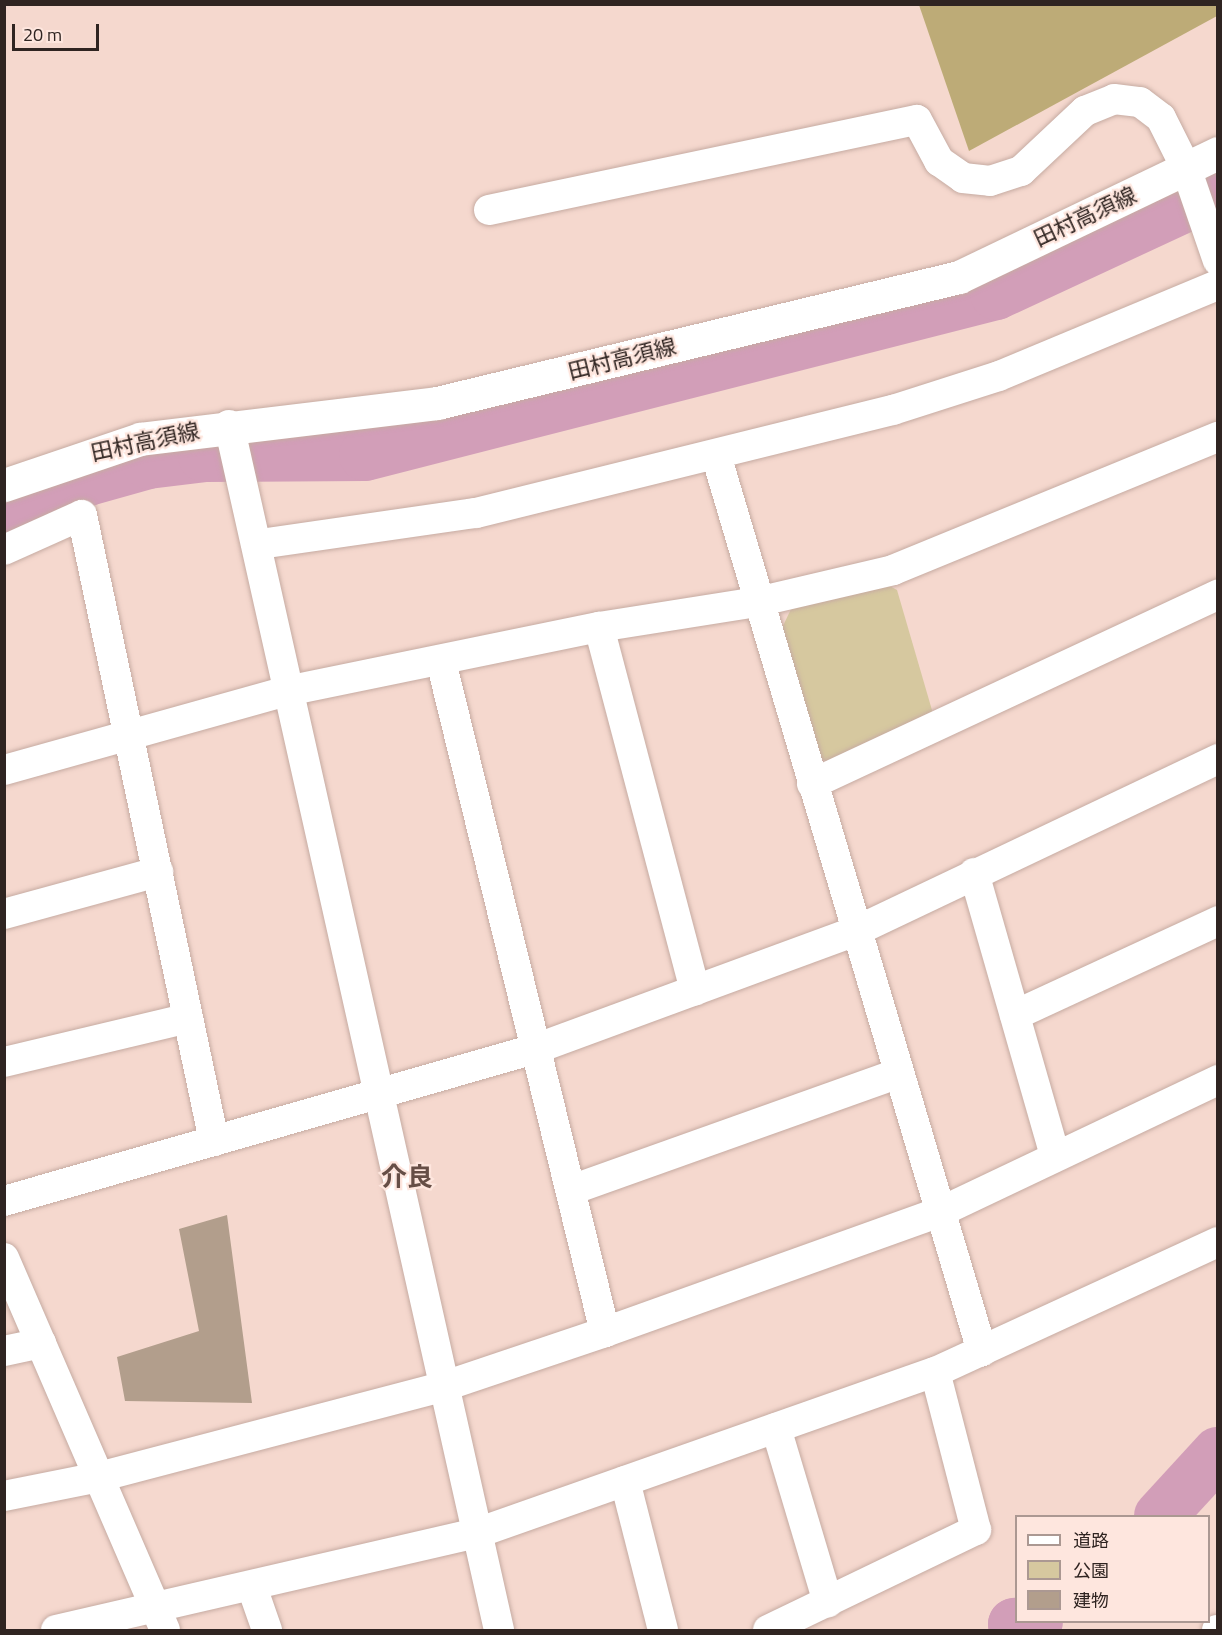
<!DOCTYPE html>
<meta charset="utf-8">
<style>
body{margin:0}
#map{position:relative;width:1222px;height:1635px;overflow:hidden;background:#f5d8ce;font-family:"Titillium Web","Noto Sans JP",sans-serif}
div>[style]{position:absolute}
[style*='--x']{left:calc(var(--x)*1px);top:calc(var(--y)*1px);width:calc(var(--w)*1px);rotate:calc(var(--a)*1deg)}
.green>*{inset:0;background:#d6c89f}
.forest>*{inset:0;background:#bdab77}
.river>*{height:52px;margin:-26px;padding:0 26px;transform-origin:26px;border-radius:26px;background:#d29eb8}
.building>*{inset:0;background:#b29e8c}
.roads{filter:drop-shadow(0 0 2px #c6aba2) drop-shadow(0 0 2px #c6aba2)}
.minor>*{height:30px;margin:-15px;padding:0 15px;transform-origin:15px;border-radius:15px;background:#fff}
.major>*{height:33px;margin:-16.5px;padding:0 16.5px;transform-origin:16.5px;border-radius:16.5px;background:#fff}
span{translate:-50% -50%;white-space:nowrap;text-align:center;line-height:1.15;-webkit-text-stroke:4.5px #fee6de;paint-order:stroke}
.street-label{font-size:22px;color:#2f2421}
.quarter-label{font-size:26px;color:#664e46;font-weight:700}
.frame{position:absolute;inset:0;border:6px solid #2f2421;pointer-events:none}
.legend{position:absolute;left:1015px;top:1515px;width:195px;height:108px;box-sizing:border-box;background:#fee6de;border:2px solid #ab9892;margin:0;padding:8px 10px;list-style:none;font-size:18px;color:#2f2421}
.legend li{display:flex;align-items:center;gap:12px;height:30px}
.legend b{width:30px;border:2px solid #ab9892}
.scale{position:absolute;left:12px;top:24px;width:87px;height:27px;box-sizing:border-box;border:3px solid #2f2421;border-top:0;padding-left:8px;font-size:18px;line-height:21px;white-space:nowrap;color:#2f2421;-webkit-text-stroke:4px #fee6de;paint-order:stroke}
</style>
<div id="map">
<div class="green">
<i style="clip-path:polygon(886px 584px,897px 590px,934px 717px,834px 764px,819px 758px,781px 630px,792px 607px)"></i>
</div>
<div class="forest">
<i style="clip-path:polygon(1217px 4px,1217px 16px,969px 151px,919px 5px)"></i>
</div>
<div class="river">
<i style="--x:4;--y:518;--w:92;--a:-24.3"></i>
<i style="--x:88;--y:480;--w:62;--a:-15.8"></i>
<i style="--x:148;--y:463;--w:56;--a:-7.1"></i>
<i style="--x:204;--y:456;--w:161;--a:-0.4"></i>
<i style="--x:365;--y:455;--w:651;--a:-14.31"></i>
<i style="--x:996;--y:294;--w:245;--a:-24.9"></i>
<i style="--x:1160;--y:1516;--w:86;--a:-47.4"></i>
<i style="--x:1015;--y:1630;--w:6;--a:-99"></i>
<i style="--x:1014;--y:1624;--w:23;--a:-5"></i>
</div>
<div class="building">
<i style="clip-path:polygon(227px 1215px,252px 1403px,125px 1401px,117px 1357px,199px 1331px,179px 1229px)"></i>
</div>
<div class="roads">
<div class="minor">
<i style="--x:489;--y:210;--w:437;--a:-11.9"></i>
<i style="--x:917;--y:120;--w:47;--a:61.8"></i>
<i style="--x:939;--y:161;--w:29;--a:35"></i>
<i style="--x:963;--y:178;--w:27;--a:6"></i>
<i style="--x:990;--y:181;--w:33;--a:-18"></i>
<i style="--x:1021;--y:171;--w:88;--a:-43.2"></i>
<i style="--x:1085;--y:111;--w:31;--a:-22"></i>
<i style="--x:1114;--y:99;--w:26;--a:7"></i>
<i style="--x:1140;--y:102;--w:26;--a:37"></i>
<i style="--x:1161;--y:118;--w:56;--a:63.4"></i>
<i style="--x:1186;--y:168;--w:98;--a:71"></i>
<i style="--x:229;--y:425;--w:1235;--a:77.37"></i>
<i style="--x:716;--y:455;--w:935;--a:73.47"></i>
<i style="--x:260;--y:544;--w:218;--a:-8.2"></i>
<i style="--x:476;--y:513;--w:430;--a:-13.9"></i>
<i style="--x:893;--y:410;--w:111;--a:-17.8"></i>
<i style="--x:999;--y:376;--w:237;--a:-22.6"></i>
<i style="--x:4;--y:550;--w:85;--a:-24.2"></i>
<i style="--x:82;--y:515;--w:640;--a:78.09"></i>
<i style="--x:599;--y:627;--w:376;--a:75.2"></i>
<i style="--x:441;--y:661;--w:691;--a:76.27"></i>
<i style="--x:4;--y:770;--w:294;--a:-15.6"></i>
<i style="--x:287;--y:691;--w:318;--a:-11.6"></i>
<i style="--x:599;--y:627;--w:160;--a:-9"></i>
<i style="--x:757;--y:602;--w:140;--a:-13.2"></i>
<i style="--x:893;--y:570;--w:351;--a:-22.3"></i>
<i style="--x:812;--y:784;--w:448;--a:-25"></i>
<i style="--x:974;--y:873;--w:294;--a:74"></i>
<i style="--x:4;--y:914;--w:160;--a:-15.3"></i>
<i style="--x:1015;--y:1015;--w:224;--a:-24.8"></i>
<i style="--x:4;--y:1062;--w:189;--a:-13.4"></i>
<i style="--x:571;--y:1190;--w:348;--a:-19.6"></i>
<i style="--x:4;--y:1201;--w:555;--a:-15.99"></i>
<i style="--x:538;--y:1048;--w:339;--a:-20.2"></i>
<i style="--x:856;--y:931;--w:401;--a:-25.4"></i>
<i style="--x:4;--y:1258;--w:405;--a:66.6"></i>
<i style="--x:4;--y:1351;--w:38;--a:-12"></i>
<i style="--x:776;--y:1428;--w:182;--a:73.4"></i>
<i style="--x:625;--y:1481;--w:154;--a:75.7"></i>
<i style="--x:4;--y:1496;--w:97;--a:-11.3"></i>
<i style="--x:99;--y:1477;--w:358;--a:-14.7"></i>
<i style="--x:445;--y:1386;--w:169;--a:-18.6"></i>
<i style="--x:605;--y:1332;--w:356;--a:-19.7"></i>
<i style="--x:940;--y:1212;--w:308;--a:-25.4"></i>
<i style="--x:252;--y:1587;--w:46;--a:70.8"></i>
<i style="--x:56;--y:1630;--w:435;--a:-13"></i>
<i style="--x:480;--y:1532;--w:482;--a:-19.4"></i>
<i style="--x:935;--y:1372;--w:311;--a:-24.7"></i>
<i style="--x:768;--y:1630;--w:231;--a:-25.7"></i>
<i style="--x:976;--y:1530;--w:163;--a:-104.5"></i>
<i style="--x:1217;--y:1630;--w:1;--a:0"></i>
</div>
<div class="major">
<i style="--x:4;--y:485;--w:144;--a:-18.7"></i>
<i style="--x:140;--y:439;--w:299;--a:-6.9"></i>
<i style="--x:437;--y:403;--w:537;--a:-13.57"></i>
<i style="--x:959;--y:277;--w:287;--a:-25.6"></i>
</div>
</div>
<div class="street-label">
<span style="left:1085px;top:217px;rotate:-25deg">田村高須線</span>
<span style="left:622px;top:359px;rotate:-14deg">田村高須線</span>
<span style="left:145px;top:442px;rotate:-12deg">田村高須線</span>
</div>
<div class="quarter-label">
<span style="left:407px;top:1177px">介良</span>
</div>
<div class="frame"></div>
<ul class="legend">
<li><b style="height:8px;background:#fff"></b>道路</li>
<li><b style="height:16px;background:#d6c89f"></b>公園</li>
<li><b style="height:16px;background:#b29e8c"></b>建物</li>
</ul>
<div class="scale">20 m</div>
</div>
